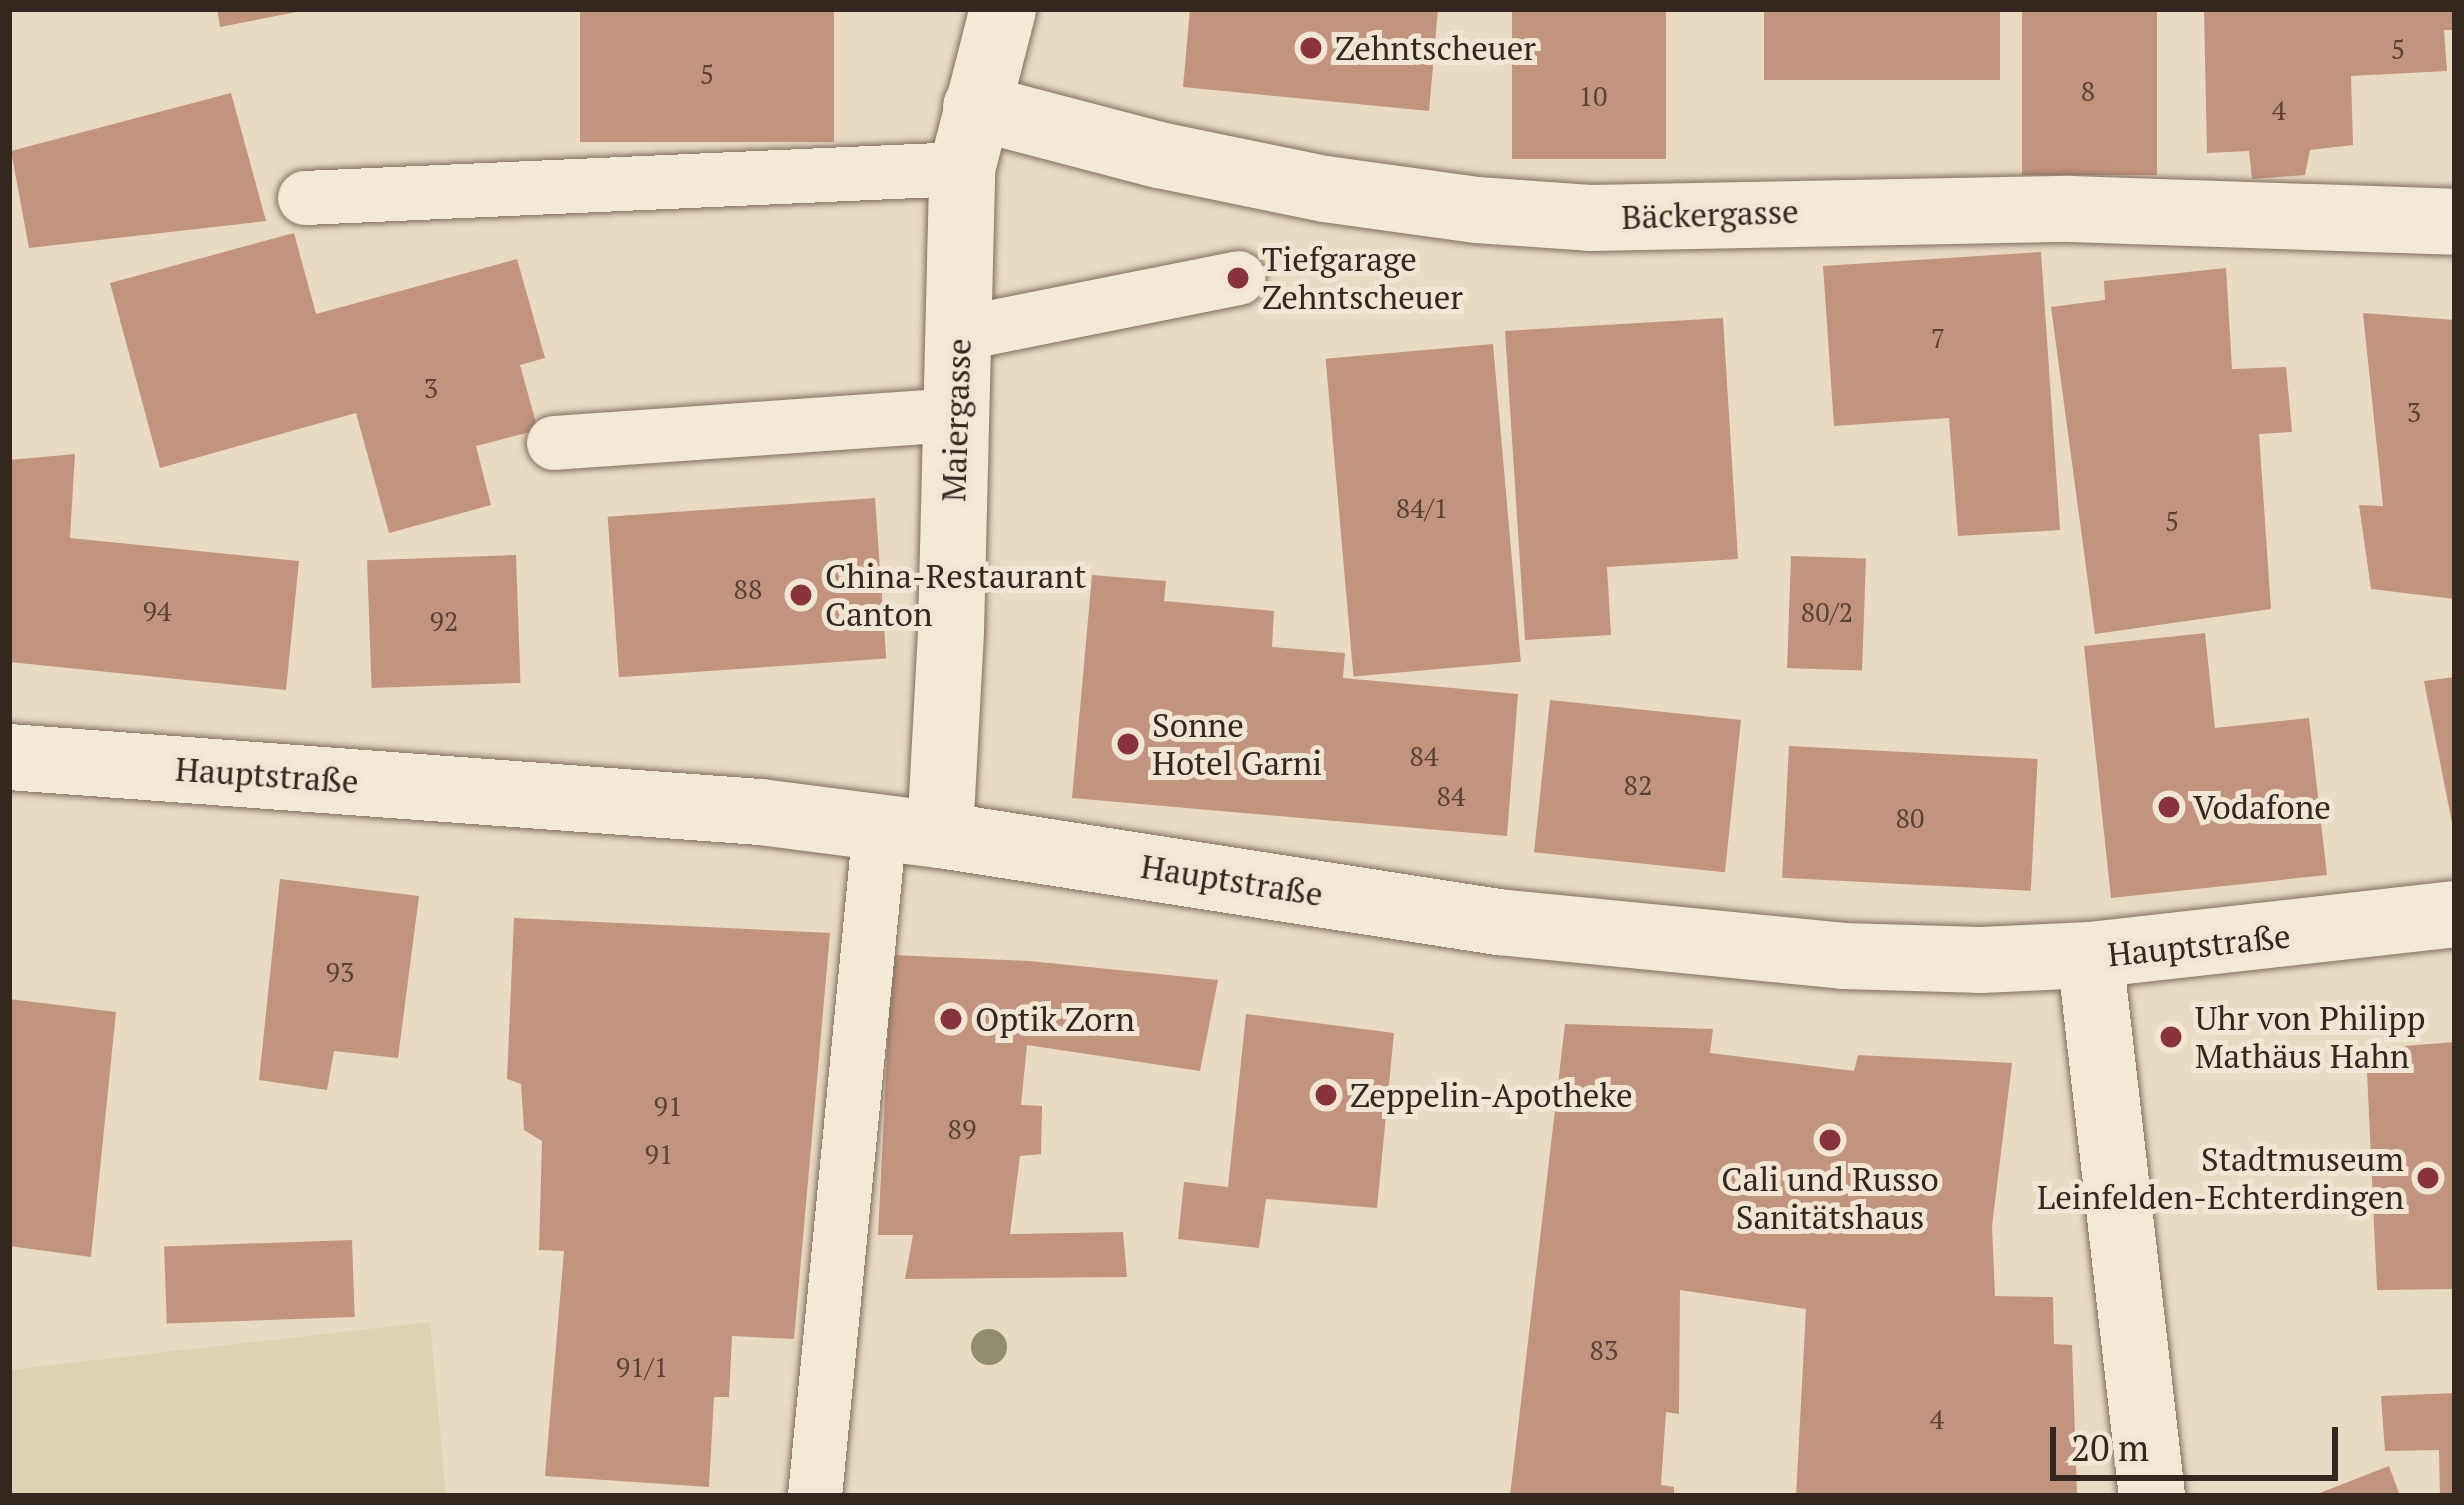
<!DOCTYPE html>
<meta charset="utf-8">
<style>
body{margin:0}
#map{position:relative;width:2464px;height:1505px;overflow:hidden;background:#e9dac4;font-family:"PT Serif",serif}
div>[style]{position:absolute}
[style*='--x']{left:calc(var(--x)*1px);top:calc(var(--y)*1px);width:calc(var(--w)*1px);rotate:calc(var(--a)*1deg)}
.farmland>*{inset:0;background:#ddd2b2}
.building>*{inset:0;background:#c2947e;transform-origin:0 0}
.roads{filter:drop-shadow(0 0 3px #816d5c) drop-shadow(0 0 3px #816d5c)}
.lane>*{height:54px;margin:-27px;padding:0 27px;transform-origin:27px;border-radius:27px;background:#f4e9d6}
.street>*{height:66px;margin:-33px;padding:0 33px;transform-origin:33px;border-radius:33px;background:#f4e9d6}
.secondary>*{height:66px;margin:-33px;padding:0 33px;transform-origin:33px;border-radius:33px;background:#f4e9d6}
.trees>*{width:36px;height:36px;margin:-18px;border-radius:50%;background:#908c6e}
.dots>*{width:33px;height:33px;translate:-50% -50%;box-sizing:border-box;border:6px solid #f1e5d3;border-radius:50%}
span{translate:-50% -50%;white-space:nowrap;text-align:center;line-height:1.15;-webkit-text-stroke:10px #f1e5d3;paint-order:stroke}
.number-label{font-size:27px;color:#574237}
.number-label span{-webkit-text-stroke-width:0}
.poi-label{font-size:33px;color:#33271f}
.left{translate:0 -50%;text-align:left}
.right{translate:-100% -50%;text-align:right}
.street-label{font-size:33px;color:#33271f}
.frame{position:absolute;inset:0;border:12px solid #33271f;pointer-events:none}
.scale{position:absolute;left:2050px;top:1427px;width:288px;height:54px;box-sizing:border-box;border:6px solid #33271f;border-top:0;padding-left:15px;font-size:36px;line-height:42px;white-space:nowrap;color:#33271f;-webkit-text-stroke:9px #f1e5d3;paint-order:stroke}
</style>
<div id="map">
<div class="farmland">
<i style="clip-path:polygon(430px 1322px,446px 1496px,9px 1496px,9px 1370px)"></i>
</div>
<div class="building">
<i style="clip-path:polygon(217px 9px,302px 9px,302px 11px,220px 27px)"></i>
<i style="left:580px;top:9px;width:254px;height:133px"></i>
<i style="clip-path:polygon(1190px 9px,1438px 9px,1429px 111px,1183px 87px)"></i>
<i style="left:1512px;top:9px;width:154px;height:150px"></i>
<i style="left:1764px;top:9px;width:236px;height:71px"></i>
<i style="left:2022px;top:9px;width:135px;height:166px"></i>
<i style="clip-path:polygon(2204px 9px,2455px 9px,2455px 30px,2444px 30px,2447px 71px,2351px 76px,2353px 145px,2310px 150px,2305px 175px,2252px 179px,2249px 151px,2207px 153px)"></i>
<i style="clip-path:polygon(231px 93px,266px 221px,29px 248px,11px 151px)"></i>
<i style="clip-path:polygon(294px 233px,316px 314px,517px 259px,545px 358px,520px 365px,538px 430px,476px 446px,491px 505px,389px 533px,356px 413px,160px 468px,110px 283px)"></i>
<i style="clip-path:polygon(2041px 252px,2060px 530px,1958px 536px,1949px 418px,1834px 426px,1823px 266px)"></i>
<i style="clip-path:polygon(2226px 268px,2232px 369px,2286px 367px,2292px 432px,2259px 434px,2271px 609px,2095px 634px,2051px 307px,2105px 300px,2104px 281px)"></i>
<i style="clip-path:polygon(2363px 313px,2455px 320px,2455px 599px,2371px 589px,2359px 505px,2383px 506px)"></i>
<i style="clip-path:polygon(1723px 318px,1738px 559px,1607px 567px,1611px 635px,1525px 640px,1505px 331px)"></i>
<i style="left:1493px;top:344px;width:319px;height:168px;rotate:85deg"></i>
<i style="clip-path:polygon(75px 454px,70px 538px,299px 561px,286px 690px,9px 662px,9px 460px)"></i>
<i style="left:875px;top:498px;width:161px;height:268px;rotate:86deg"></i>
<i style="left:516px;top:555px;width:128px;height:149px;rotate:88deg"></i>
<i style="left:1791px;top:556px;width:75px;height:112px;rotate:2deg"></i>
<i style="clip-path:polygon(1092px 575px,1166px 581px,1164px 601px,1274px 611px,1272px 647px,1345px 653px,1343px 678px,1518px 694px,1507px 836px,1072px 798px)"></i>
<i style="clip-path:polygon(2205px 633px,2215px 728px,2309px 718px,2327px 875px,2111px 898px,2084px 646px)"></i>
<i style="clip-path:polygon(2455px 677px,2455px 828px,2453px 828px,2424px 681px)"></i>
<i style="left:1550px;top:700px;width:192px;height:153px;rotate:6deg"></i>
<i style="left:1789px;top:746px;width:249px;height:132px;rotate:3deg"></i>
<i style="clip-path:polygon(280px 879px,419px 896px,398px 1058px,334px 1051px,327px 1090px,259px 1080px)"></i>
<i style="clip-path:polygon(514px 918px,830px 933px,794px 1339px,732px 1336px,729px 1397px,714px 1397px,709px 1487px,545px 1476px,564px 1251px,539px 1250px,542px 1141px,524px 1130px,521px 1084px,507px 1079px)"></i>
<i style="clip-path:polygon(892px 955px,1029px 961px,1218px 980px,1200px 1071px,1027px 1045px,1021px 1105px,1042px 1106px,1041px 1154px,1020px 1156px,1010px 1234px,1123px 1232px,1127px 1277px,905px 1279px,913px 1235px,878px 1235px)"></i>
<i style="clip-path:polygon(9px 999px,116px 1012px,91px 1257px,9px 1246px)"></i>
<i style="clip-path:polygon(1246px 1014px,1394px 1033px,1377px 1208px,1266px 1199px,1259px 1248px,1178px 1239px,1184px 1182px,1228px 1187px)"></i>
<i style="clip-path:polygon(1565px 1024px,1713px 1029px,1710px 1053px,1854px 1071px,1858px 1055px,2012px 1063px,1992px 1226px,1995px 1296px,2053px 1297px,2054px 1344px,2072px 1345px,2077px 1496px,1796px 1496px,1806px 1309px,1680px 1290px,1679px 1414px,1666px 1412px,1661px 1485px,1674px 1487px,1674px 1496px,1510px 1496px)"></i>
<i style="clip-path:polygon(2455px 1042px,2455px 1289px,2377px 1290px,2366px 1049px)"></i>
<i style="left:352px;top:1240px;width:77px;height:188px;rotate:88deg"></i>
<i style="clip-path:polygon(2455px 1393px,2455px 1496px,2440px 1496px,2439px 1450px,2385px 1451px,2381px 1396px)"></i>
<i style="clip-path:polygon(2389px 1466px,2400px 1496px,2312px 1496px)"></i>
</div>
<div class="roads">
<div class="lane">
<i style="--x:305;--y:198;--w:658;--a:-2.53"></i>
<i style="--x:959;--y:334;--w:285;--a:-11.3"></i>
<i style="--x:554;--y:443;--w:401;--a:-4"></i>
<i style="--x:815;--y:1496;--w:673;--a:-84.46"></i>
</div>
<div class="street">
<i style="--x:976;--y:107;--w:189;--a:14.7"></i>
<i style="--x:1159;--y:155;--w:169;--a:11.6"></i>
<i style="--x:1325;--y:189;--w:153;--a:7.9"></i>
<i style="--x:1477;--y:210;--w:113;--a:4"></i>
<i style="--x:1590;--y:218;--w:480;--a:-1.1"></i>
<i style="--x:2070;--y:209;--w:385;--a:1.9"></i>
<i style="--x:940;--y:835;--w:204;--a:-86.9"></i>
<i style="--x:951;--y:631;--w:462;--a:-88.6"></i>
<i style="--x:962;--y:169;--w:165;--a:-75.6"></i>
<i style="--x:2090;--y:955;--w:545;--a:83.46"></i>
</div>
<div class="secondary">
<i style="--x:9;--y:757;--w:753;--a:4.19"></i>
<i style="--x:760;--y:812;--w:181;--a:7.3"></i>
<i style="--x:940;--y:835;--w:565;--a:8.86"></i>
<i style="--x:1498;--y:922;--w:347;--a:5.6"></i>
<i style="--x:1843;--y:956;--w:138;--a:1.7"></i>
<i style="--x:1981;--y:960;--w:109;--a:-2.6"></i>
<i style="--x:2090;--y:955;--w:367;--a:-6.4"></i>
</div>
</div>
<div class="trees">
<i style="left:989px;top:1347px"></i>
</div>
<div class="dots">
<i style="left:1311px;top:48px;background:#89333c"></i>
<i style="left:1238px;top:278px;background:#89333c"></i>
<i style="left:801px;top:595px;background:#89333c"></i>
<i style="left:1128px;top:744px;background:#89333c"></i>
<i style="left:2169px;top:807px;background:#89333c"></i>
<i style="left:951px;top:1019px;background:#89333c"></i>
<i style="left:2171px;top:1037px;background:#89333c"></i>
<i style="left:1326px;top:1095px;background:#89333c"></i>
<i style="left:1830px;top:1140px;background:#89333c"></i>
<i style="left:2428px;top:1178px;background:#89333c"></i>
</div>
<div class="number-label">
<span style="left:2398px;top:50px">5</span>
<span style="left:707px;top:75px">5</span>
<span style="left:2088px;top:92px">8</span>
<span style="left:1593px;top:97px">10</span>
<span style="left:2279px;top:111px">4</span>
<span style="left:1938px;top:339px">7</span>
<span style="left:431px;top:389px">3</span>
<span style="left:2414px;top:413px">3</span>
<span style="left:1422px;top:509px">84/1</span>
<span style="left:2172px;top:522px">5</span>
<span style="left:748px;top:590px">88</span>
<span style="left:157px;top:612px">94</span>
<span style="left:1827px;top:613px">80/2</span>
<span style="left:444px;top:622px">92</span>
<span style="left:1424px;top:757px">84</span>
<span style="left:1638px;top:786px">82</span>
<span style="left:1451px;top:797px">84</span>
<span style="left:1910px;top:819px">80</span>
<span style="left:340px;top:973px">93</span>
<span style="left:668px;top:1107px">91</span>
<span style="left:962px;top:1130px">89</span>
<span style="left:659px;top:1155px">91</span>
<span style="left:1604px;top:1351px">83</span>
<span style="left:642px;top:1368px">91/1</span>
<span style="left:1937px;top:1420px">4</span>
</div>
<div class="poi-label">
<span class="left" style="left:1335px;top:48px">Zehntscheuer</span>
<span class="left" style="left:1262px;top:278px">Tiefgarage<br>Zehntscheuer</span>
<span class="left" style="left:825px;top:595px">China-Restaurant<br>Canton</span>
<span class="left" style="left:1152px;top:744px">Sonne<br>Hotel Garni</span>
<span class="left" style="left:2193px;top:807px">Vodafone</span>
<span class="left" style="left:2195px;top:1037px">Uhr von Philipp<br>Mathäus Hahn</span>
<span class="left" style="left:975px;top:1019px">Optik Zorn</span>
<span class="left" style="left:1350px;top:1095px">Zeppelin-Apotheke</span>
<span class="right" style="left:2404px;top:1178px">Stadtmuseum<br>Leinfelden-Echterdingen</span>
<span style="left:1830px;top:1198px">Cali und Russo<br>Sanitätshaus</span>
</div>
<div class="street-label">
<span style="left:1710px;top:214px;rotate:-2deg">Bäckergasse</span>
<span style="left:956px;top:420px;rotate:-88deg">Maiergasse</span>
<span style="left:267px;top:775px;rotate:4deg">Hauptstraße</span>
<span style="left:1232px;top:880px;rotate:9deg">Hauptstraße</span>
<span style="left:2199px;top:945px;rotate:-6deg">Hauptstraße</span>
</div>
<div class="frame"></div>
<div class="scale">20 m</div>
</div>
